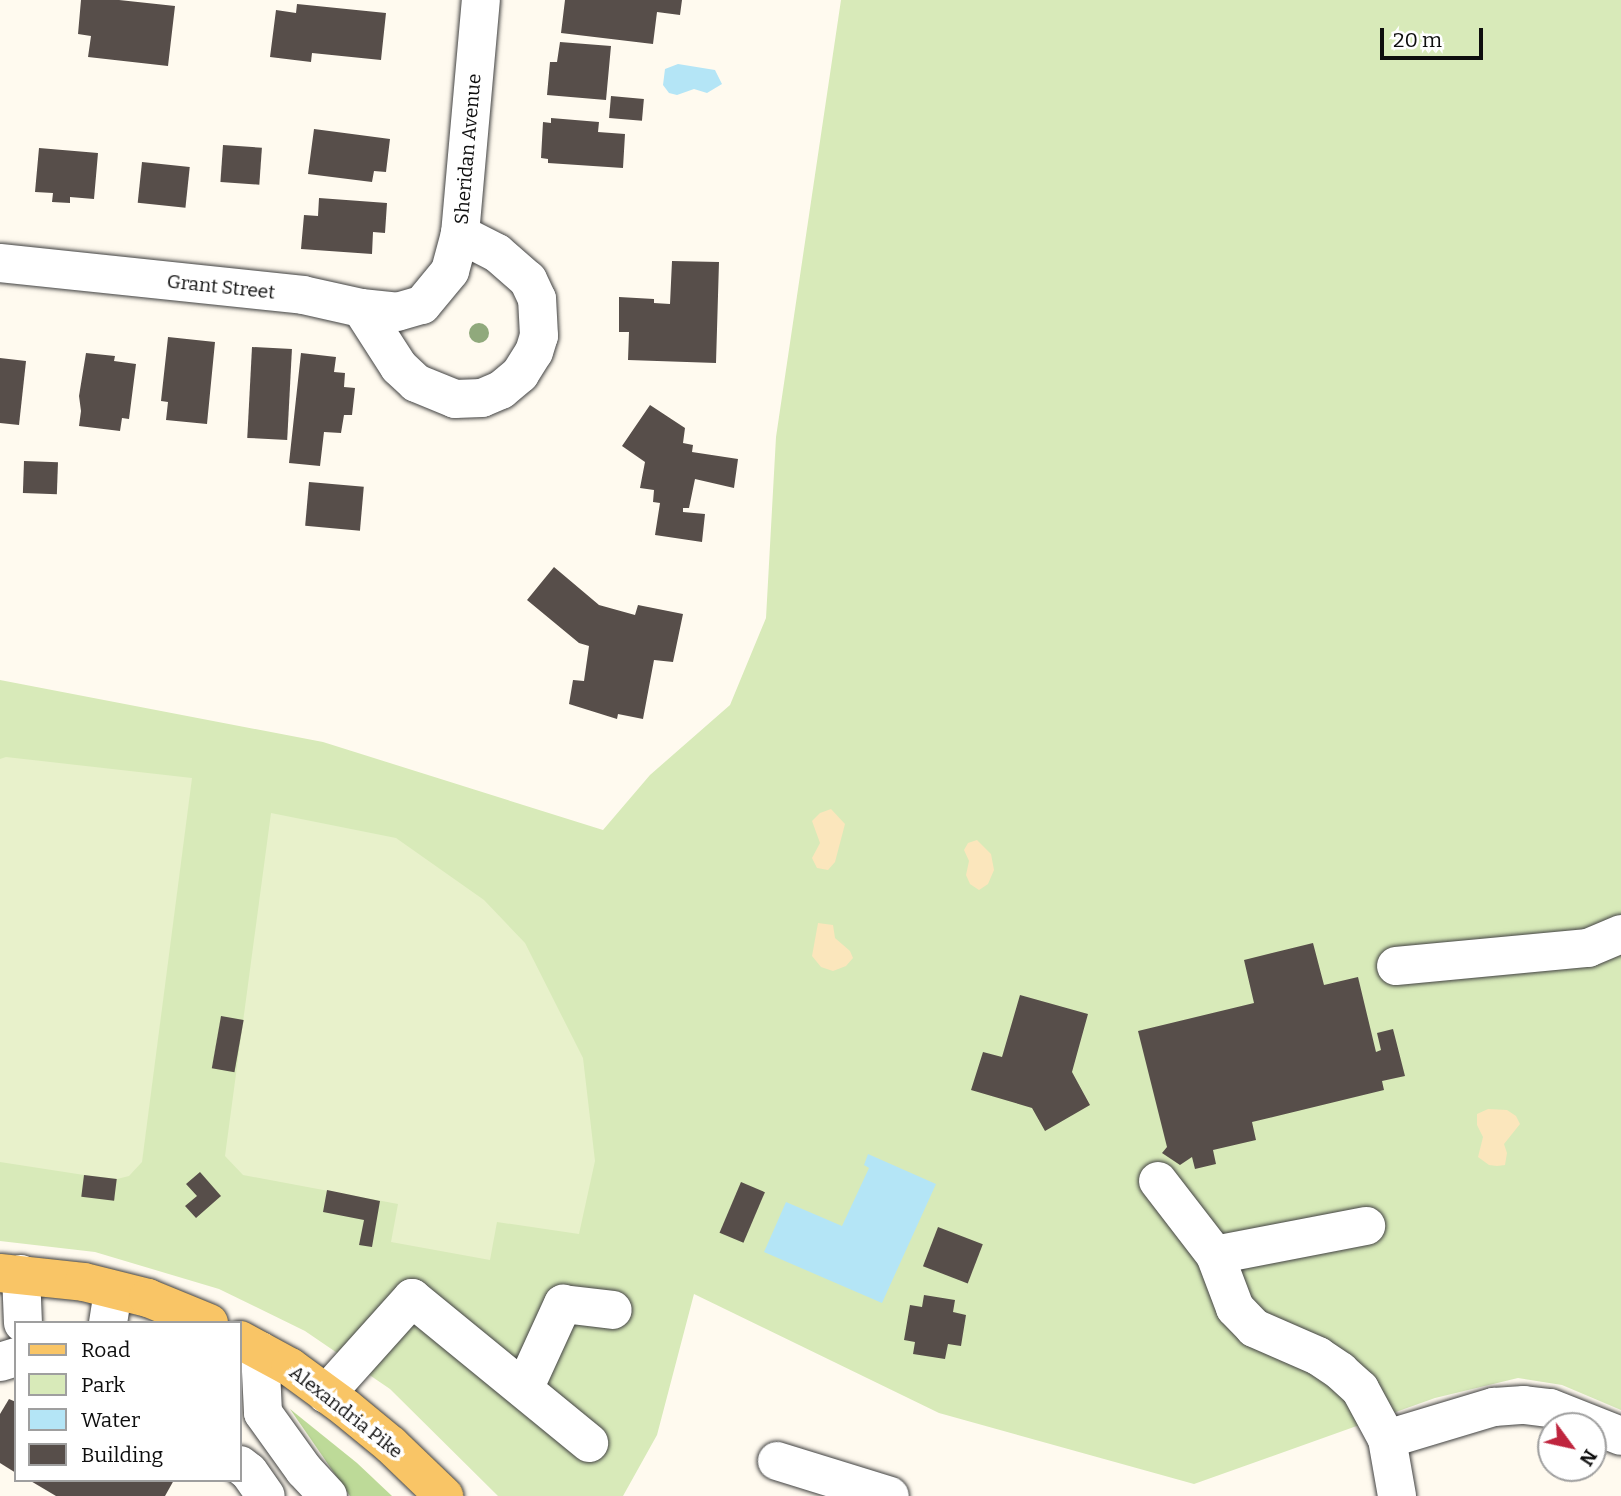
<!DOCTYPE html>
<style>
body{margin:0}
#map{position:relative;width:1621px;height:1496px;overflow:hidden;background:#fffaef;font-family:Bitter,serif}
div>[style]{position:absolute}
[style*='--x']{left:calc(var(--x)*1px);top:calc(var(--y)*1px);width:calc(var(--w)*1px);rotate:calc(var(--a)*1deg)}
.green>*{inset:0;background:#d8eab9}
.forest>*{inset:0;background:#bdda98}
.sand>*{inset:0;background:#fbe6bc}
.pitch>*{inset:0;background:#e8f1cb}
.water>*{inset:0;background:#b4e5f6}
.building>*{inset:0;background:#574e4a;transform-origin:0 0}
.roads{filter:drop-shadow(0 0 2px #414141) drop-shadow(0 0 2px #414141)}
.minor>*{height:38px;margin:-19px;padding:0 19px;transform-origin:19px;border-radius:19px;background:#fff}
.major>*{height:38px;margin:-19px;padding:0 19px;transform-origin:19px;border-radius:19px;background:#f9c566}
.trees>*{width:20px;height:20px;margin:-10px;border-radius:50%;background:#90a97c}
span{translate:-50% -50%;white-space:nowrap;text-align:center;line-height:1.15;-webkit-text-stroke:7px #fff;paint-order:stroke}
.street-label{font-size:19px;color:#0e0e0e}
.legend{position:absolute;left:14px;top:1321px;width:228px;height:161px;box-sizing:border-box;background:#fff;border:2px solid #9f9f9f;margin:0;padding:9px 12px;list-style:none;font-size:21px;color:#0e0e0e}
.legend li{display:flex;align-items:center;gap:14px;height:35px}
.legend b{width:35px;border:2px solid #9f9f9f}
.north{position:absolute;left:1537px;top:1412px;width:70px;height:70px;box-sizing:border-box;background:#fff;border:2px solid #9f9f9f;border-radius:50%;rotate:123deg;font-size:19px;font-weight:700;line-height:28px;text-align:center;color:#0e0e0e}
.north::after{content:'';display:block;margin:auto;width:24px;height:32px;background:#bf253e;clip-path:polygon(50% 0,100% 100%,50% 72%,0 100%)}
.scale{position:absolute;left:1380px;top:28px;width:103px;height:32px;box-sizing:border-box;border:4px solid #0e0e0e;border-top:0;padding-left:9px;font-size:21px;line-height:24px;white-space:nowrap;color:#0e0e0e;-webkit-text-stroke:5px #fff;paint-order:stroke}
</style>
<div id="map">
<div class="green">
<i style="clip-path:polygon(841px 0,1621px 0,1621px 1410px,1562px 1385px,1518px 1378px,1435px 1398px,1194px 1484px,939px 1413px,694px 1294px,657px 1435px,623px 1496px,498px 1496px,390px 1389px,305px 1331px,219px 1289px,95px 1252px,0 1241px,0 680px,323px 742px,603px 830px,650px 775px,730px 705px,766px 618px,776px 437px)"></i>
</div>
<div class="forest">
<i style="clip-path:polygon(290px 1409px,357px 1463px,392px 1496px,350px 1496px)"></i>
</div>
<div class="sand">
<i style="clip-path:polygon(831px 809px,845px 824px,835px 862px,828px 870px,817px 868px,812px 858px,820px 843px,812px 821px,820px 813px)"></i>
<i style="clip-path:polygon(977px 840px,991px 854px,994px 870px,988px 884px,979px 890px,970px 884px,966px 875px,969px 861px,964px 850px,968px 843px)"></i>
<i style="clip-path:polygon(818px 923px,833px 925px,835px 938px,850px 951px,853px 958px,846px 966px,833px 971px,821px 967px,812px 956px)"></i>
<i style="clip-path:polygon(1488px 1109px,1507px 1110px,1516px 1116px,1520px 1124px,1504px 1144px,1507px 1153px,1505px 1165px,1497px 1166px,1489px 1165px,1478px 1157px,1483px 1137px,1477px 1125px,1477px 1114px)"></i>
</div>
<div class="pitch">
<i style="clip-path:polygon(6px 757px,192px 778px,142px 1162px,129px 1176px,117px 1179px,84px 1175px,0 1162px,0 759px)"></i>
<i style="clip-path:polygon(271px 813px,396px 838px,484px 900px,525px 943px,583px 1058px,595px 1161px,579px 1234px,497px 1222px,490px 1260px,391px 1242px,398px 1204px,243px 1175px,225px 1156px)"></i>
</div>
<div class="water">
<i style="clip-path:polygon(678px 64px,715px 70px,722px 84px,707px 93px,694px 89px,677px 95px,669px 93px,663px 85px,665px 69px)"></i>
<i style="clip-path:polygon(868px 1154px,936px 1184px,882px 1303px,764px 1252px,786px 1202px,842px 1226px,869px 1168px,864px 1165px)"></i>
</div>
<div class="building">
<i style="clip-path:polygon(81px 0,119px 0,175px 6px,168px 66px,88px 57px,91px 36px,78px 34px)"></i>
<i style="clip-path:polygon(565px 0,682px 0,680px 15px,657px 12px,653px 44px,561px 33px)"></i>
<i style="clip-path:polygon(297px 4px,386px 13px,381px 60px,312px 53px,311px 62px,270px 57px,276px 10px,296px 13px)"></i>
<i style="clip-path:polygon(560px 42px,611px 46px,606px 100px,547px 95px,550px 62px,557px 62px)"></i>
<i style="left:611px;top:96px;width:33px;height:22px;rotate:5deg"></i>
<i style="clip-path:polygon(551px 118px,599px 122px,598px 132px,625px 134px,623px 168px,548px 163px,548px 159px,541px 158px,543px 122px,551px 123px)"></i>
<i style="clip-path:polygon(314px 129px,390px 139px,386px 172px,374px 171px,372px 182px,308px 174px)"></i>
<i style="left:223px;top:145px;width:39px;height:37px;rotate:4deg"></i>
<i style="clip-path:polygon(39px 148px,98px 153px,94px 199px,70px 197px,70px 203px,52px 202px,53px 193px,35px 192px)"></i>
<i style="left:142px;top:162px;width:48px;height:41px;rotate:6deg"></i>
<i style="clip-path:polygon(319px 198px,387px 203px,385px 233px,373px 232px,372px 254px,301px 249px,304px 215px,318px 216px)"></i>
<i style="clip-path:polygon(672px 261px,719px 262px,716px 363px,628px 360px,629px 332px,619px 332px,619px 297px,654px 299px,654px 303px,670px 304px)"></i>
<i style="clip-path:polygon(168px 337px,215px 342px,207px 424px,166px 420px,168px 402px,161px 401px)"></i>
<i style="left:252px;top:347px;width:40px;height:91px;rotate:3deg"></i>
<i style="clip-path:polygon(86px 353px,115px 356px,114px 361px,136px 364px,129px 419px,122px 418px,120px 431px,79px 426px,81px 411px,79px 396px)"></i>
<i style="clip-path:polygon(301px 353px,336px 357px,334px 372px,345px 373px,344px 387px,355px 388px,352px 415px,344px 415px,341px 433px,324px 432px,320px 466px,289px 463px)"></i>
<i style="clip-path:polygon(0 358px,26px 361px,19px 425px,0 423px)"></i>
<i style="clip-path:polygon(650px 405px,685px 428px,683px 443px,693px 445px,692px 452px,738px 459px,734px 488px,695px 479px,689px 508px,683px 508px,683px 512px,705px 514px,702px 542px,655px 535px,660px 503px,653px 502px,654px 490px,640px 488px,645px 462px,622px 446px)"></i>
<i style="left:24px;top:461px;width:34px;height:32px;rotate:2deg"></i>
<i style="left:309px;top:482px;width:55px;height:44px;rotate:5deg"></i>
<i style="clip-path:polygon(554px 567px,599px 605px,635px 615px,638px 605px,683px 614px,673px 662px,654px 660px,643px 719px,618px 714px,617px 719px,569px 704px,573px 680px,584px 681px,589px 646px,579px 643px,527px 600px)"></i>
<i style="clip-path:polygon(1313px 943px,1324px 985px,1358px 977px,1376px 1052px,1381px 1050px,1377px 1033px,1393px 1029px,1405px 1076px,1382px 1081px,1384px 1090px,1252px 1122px,1256px 1140px,1213px 1150px,1216px 1164px,1195px 1169px,1192px 1157px,1180px 1165px,1162px 1153px,1167px 1147px,1138px 1031px,1254px 1003px,1244px 960px)"></i>
<i style="clip-path:polygon(1020px 995px,1088px 1014px,1072px 1072px,1090px 1105px,1045px 1131px,1032px 1108px,971px 1090px,983px 1052px,1002px 1057px)"></i>
<i style="left:221px;top:1016px;width:23px;height:53px;rotate:10deg"></i>
<i style="clip-path:polygon(200px 1172px,221px 1196px,196px 1218px,185px 1206px,197px 1196px,186px 1184px)"></i>
<i style="left:84px;top:1175px;width:33px;height:22px;rotate:7deg"></i>
<i style="left:741px;top:1182px;width:26px;height:55px;rotate:23deg"></i>
<i style="clip-path:polygon(327px 1190px,380px 1201px,372px 1247px,359px 1245px,364px 1220px,323px 1212px)"></i>
<i style="left:938px;top:1227px;width:48px;height:42px;rotate:21deg"></i>
<i style="clip-path:polygon(924px 1295px,955px 1300px,953px 1312px,966px 1315px,961px 1346px,948px 1344px,945px 1359px,913px 1354px,915px 1342px,904px 1340px,910px 1305px,922px 1307px)"></i>
<i style="clip-path:polygon(9px 1399px,16px 1402px,16px 1473px,0 1463px,0 1414px)"></i>
<i style="clip-path:polygon(29px 1480px,174px 1480px,165px 1496px,56px 1496px)"></i>
</div>
<div class="roads">
<div class="minor">
<i style="--x:0;--y:263;--w:305;--a:6"></i>
<i style="--x:303;--y:295;--w:59;--a:12.6"></i>
<i style="--x:361;--y:308;--w:36;--a:6"></i>
<i style="--x:397;--y:312;--w:26;--a:-16"></i>
<i style="--x:422;--y:305;--w:44;--a:-50.5"></i>
<i style="--x:450;--y:271;--w:38;--a:-75"></i>
<i style="--x:460;--y:234;--w:235;--a:-84.9"></i>
<i style="--x:361;--y:308;--w:70;--a:57.2"></i>
<i style="--x:399;--y:367;--w:23;--a:43"></i>
<i style="--x:416;--y:383;--w:42;--a:22.3"></i>
<i style="--x:455;--y:399;--w:27;--a:-2"></i>
<i style="--x:482;--y:398;--w:21;--a:-23"></i>
<i style="--x:501;--y:390;--w:25;--a:-40"></i>
<i style="--x:520;--y:374;--w:26;--a:-58"></i>
<i style="--x:534;--y:352;--w:17;--a:-73"></i>
<i style="--x:539;--y:336;--w:37;--a:-93"></i>
<i style="--x:537;--y:299;--w:21;--a:-115"></i>
<i style="--x:528;--y:280;--w:41;--a:-138.9"></i>
<i style="--x:497;--y:253;--w:42;--a:-152.8"></i>
<i style="--x:1396;--y:966;--w:193;--a:-5.4"></i>
<i style="--x:1588;--y:948;--w:36;--a:-23"></i>
<i style="--x:1158;--y:1181;--w:93;--a:52.4"></i>
<i style="--x:1215;--y:1255;--w:57;--a:69.3"></i>
<i style="--x:1235;--y:1308;--w:28;--a:46"></i>
<i style="--x:1254;--y:1328;--w:70;--a:23.6"></i>
<i style="--x:1318;--y:1356;--w:27;--a:34"></i>
<i style="--x:1340;--y:1371;--w:27;--a:42"></i>
<i style="--x:1360;--y:1389;--w:57;--a:61.6"></i>
<i style="--x:1387;--y:1439;--w:58;--a:80"></i>
<i style="--x:1215;--y:1255;--w:154;--a:-10.9"></i>
<i style="--x:21;--y:1274;--w:49;--a:87.7"></i>
<i style="--x:108;--y:1323;--w:33;--a:-81"></i>
<i style="--x:260;--y:1351;--w:62;--a:87.2"></i>
<i style="--x:263;--y:1413;--w:70;--a:54.3"></i>
<i style="--x:304;--y:1470;--w:35;--a:47"></i>
<i style="--x:0;--y:1362;--w:17;--a:-17"></i>
<i style="--x:524;--y:1389;--w:94;--a:-65.4"></i>
<i style="--x:563;--y:1304;--w:50;--a:6.8"></i>
<i style="--x:326;--y:1394;--w:129;--a:-48.1"></i>
<i style="--x:412;--y:1298;--w:229;--a:39.3"></i>
<i style="--x:1387;--y:1439;--w:112;--a:-16.7"></i>
<i style="--x:1494;--y:1407;--w:30;--a:-4"></i>
<i style="--x:1524;--y:1405;--w:26;--a:7"></i>
<i style="--x:1550;--y:1408;--w:76;--a:21.5"></i>
<i style="--x:777;--y:1461;--w:118;--a:17.2"></i>
<i style="--x:240;--y:1465;--w:11;--a:38"></i>
<i style="--x:249;--y:1472;--w:29;--a:55"></i>
</div>
<div class="major">
<i style="--x:0;--y:1273;--w:84;--a:6.1"></i>
<i style="--x:84;--y:1282;--w:66;--a:14"></i>
<i style="--x:148;--y:1298;--w:66;--a:22.3"></i>
<i style="--x:240;--y:1340;--w:57;--a:28.4"></i>
<i style="--x:290;--y:1367;--w:69;--a:36.2"></i>
<i style="--x:346;--y:1408;--w:58;--a:39.4"></i>
<i style="--x:391;--y:1445;--w:74;--a:43.9"></i>
</div>
</div>
<div class="trees">
<i style="left:479px;top:333px"></i>
</div>
<div class="street-label">
<span style="left:468px;top:149px;rotate:-85deg">Sheridan Avenue</span>
<span style="left:221px;top:287px;rotate:6deg">Grant Street</span>
<span style="left:346px;top:1412px;rotate:38deg">Alexandria Pike</span>
</div>
<ul class="legend">
<li><b style="height:9px;background:#f9c566"></b>Road</li>
<li><b style="height:19px;background:#d8eab9"></b>Park</li>
<li><b style="height:19px;background:#b4e5f6"></b>Water</li>
<li><b style="height:19px;background:#574e4a"></b>Building</li>
</ul>
<div class="north">N</div>
<div class="scale">20 m</div>
</div>
